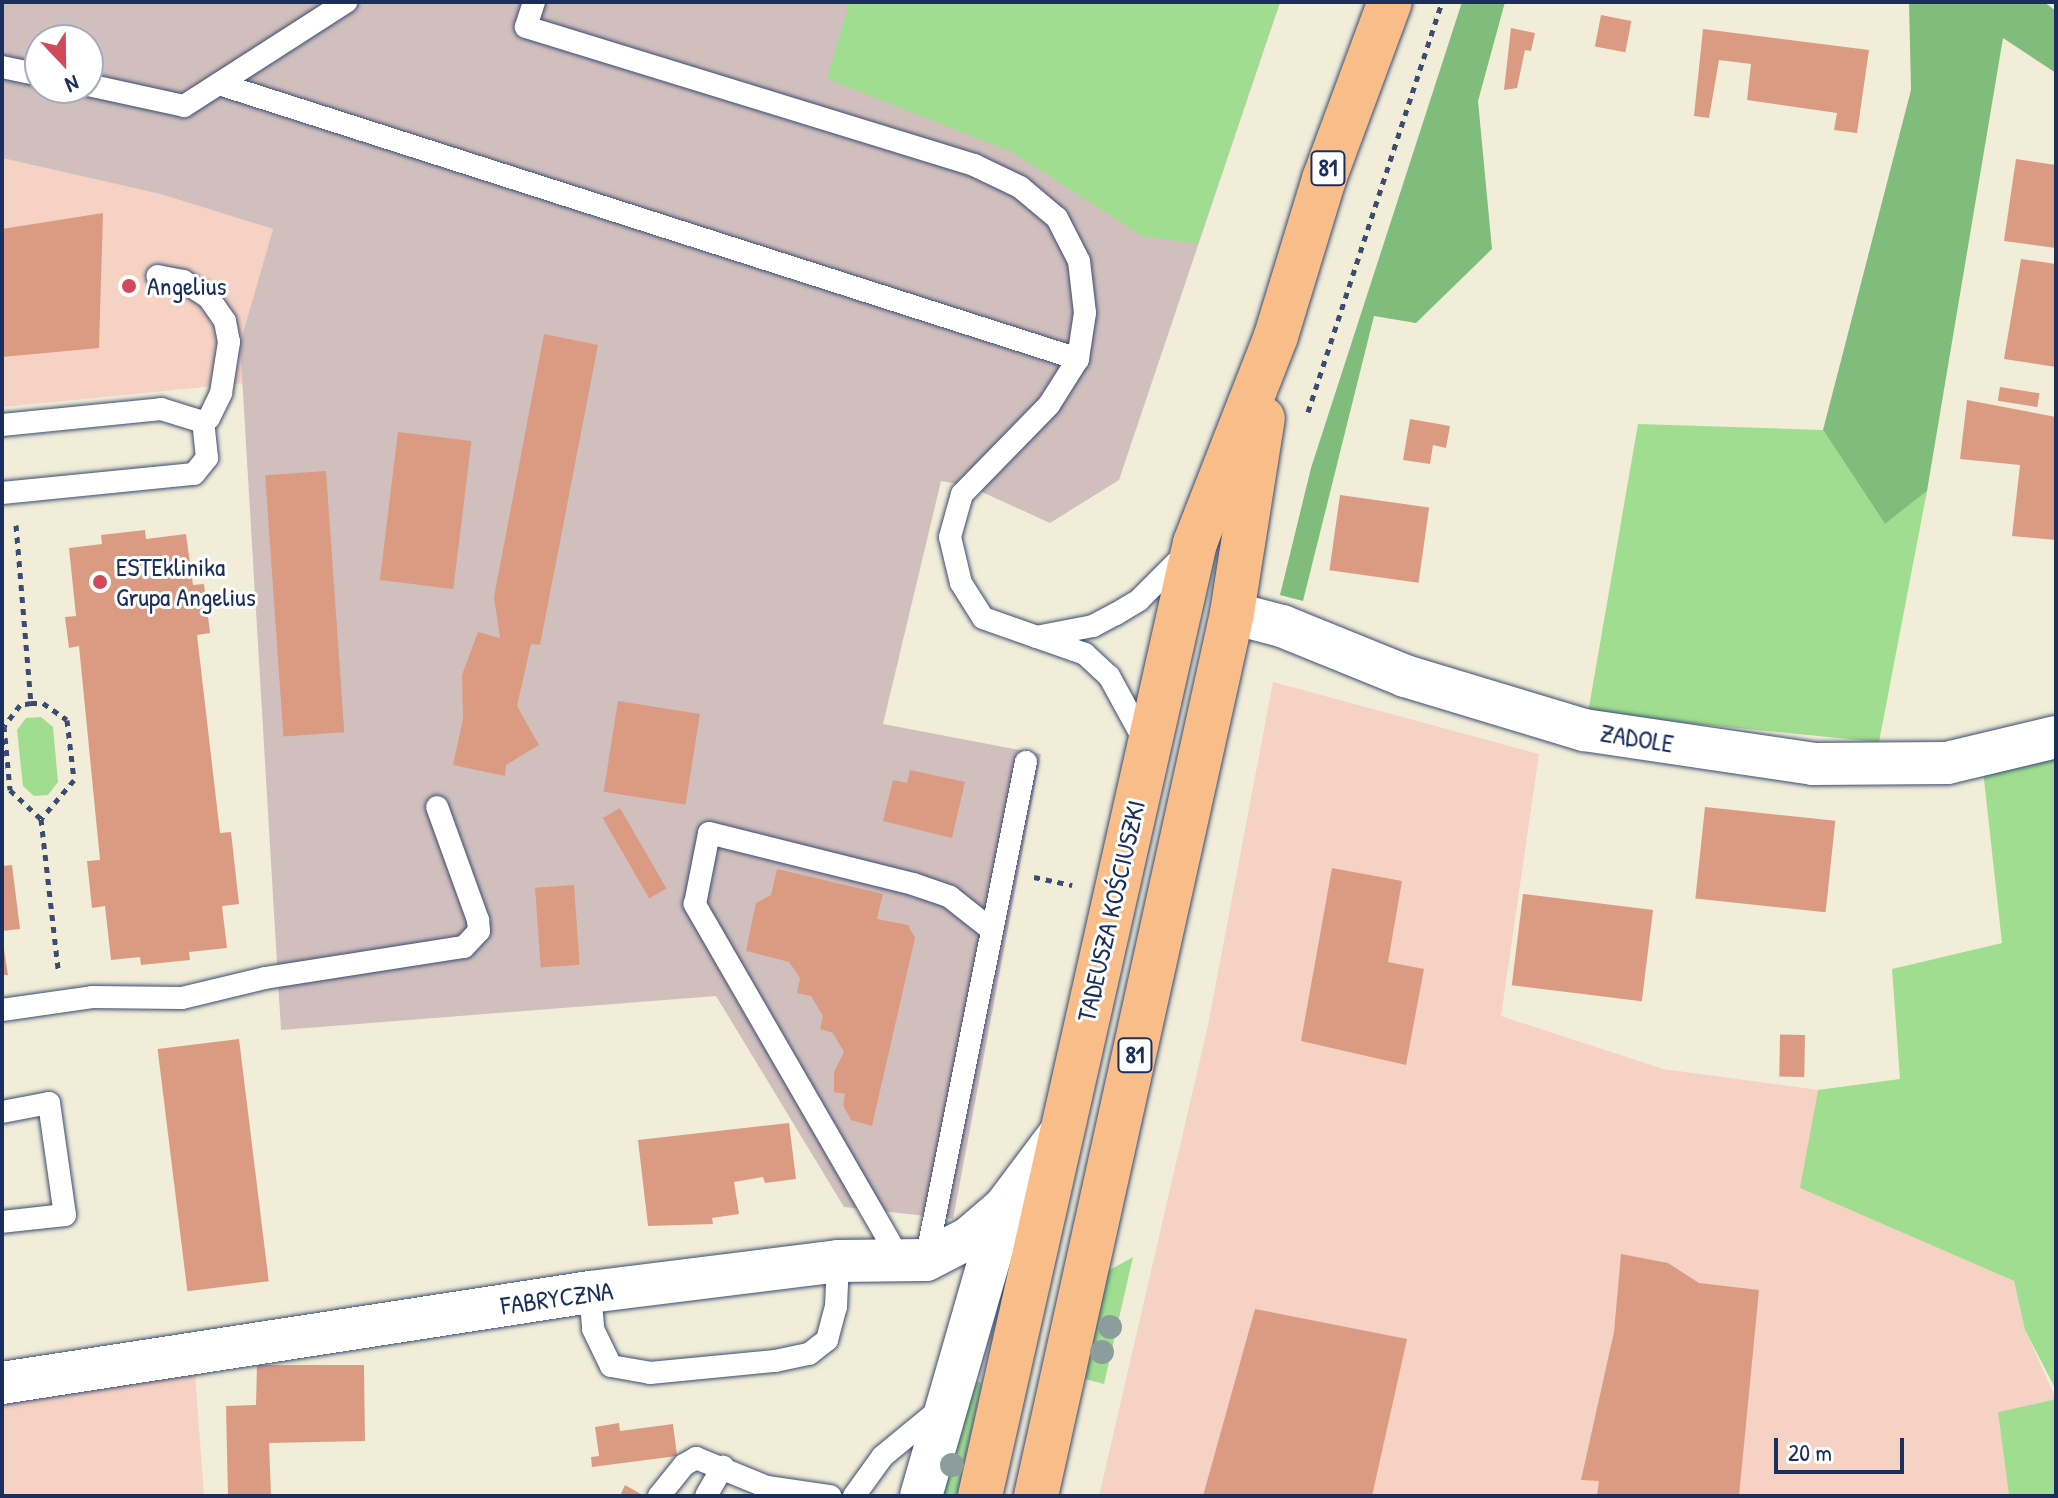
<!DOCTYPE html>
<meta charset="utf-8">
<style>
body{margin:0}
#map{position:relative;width:2058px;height:1498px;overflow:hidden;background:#f1edd9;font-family:"Patrick Hand",sans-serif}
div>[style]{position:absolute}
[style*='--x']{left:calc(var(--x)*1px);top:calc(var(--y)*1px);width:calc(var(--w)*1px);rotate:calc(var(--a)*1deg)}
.built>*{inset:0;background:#f6d2c4}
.industrial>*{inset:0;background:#d1bfbe}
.green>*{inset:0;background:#a1dd91}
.forest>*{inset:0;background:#80bc7b}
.building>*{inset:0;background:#db9b83;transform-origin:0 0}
.path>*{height:5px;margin-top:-2.5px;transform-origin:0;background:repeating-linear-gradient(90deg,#3b4c70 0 6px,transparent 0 12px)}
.roads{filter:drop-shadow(0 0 2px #3b4c70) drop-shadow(0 0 2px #3b4c70)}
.service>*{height:22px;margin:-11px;padding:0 11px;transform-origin:11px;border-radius:11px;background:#fff}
.minor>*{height:42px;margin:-21px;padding:0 21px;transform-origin:21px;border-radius:21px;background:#fff}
.primary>*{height:44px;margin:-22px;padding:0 22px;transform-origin:22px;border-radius:22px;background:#f8bd89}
.trees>*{width:24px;height:24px;margin:-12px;border-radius:50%;background:#8d9c9c}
.dots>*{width:22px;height:22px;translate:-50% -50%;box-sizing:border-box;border:4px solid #fff;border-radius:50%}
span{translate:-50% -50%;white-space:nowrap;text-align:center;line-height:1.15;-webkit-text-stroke:6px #fff;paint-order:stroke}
.shield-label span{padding:2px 6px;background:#fff;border:2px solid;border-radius:6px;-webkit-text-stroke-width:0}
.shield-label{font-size:24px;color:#1b2f5e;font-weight:700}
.poi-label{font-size:26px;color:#1b2f5e}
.left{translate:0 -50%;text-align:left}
.street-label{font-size:26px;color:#1b2f5e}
.frame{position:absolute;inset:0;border:4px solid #1b2f5e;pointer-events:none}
.north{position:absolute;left:24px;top:24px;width:80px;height:80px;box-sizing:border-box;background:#fff;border:2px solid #a4acbf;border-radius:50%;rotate:158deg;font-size:22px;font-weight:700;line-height:32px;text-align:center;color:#1b2f5e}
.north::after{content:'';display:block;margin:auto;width:28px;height:36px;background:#d1495b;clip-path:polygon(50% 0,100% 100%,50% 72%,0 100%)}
.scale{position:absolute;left:1774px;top:1438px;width:130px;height:36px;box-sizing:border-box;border:4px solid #1b2f5e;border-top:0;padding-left:10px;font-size:24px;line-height:28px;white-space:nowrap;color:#1b2f5e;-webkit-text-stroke:6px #fff;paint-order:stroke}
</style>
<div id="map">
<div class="built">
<i style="clip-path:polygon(2px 158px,160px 194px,273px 229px,240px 343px,246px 383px,2px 407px)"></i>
<i style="clip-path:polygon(1273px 682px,1539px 754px,1501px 1016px,1663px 1069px,1818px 1090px,1801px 1188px,2014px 1281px,2025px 1330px,2056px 1399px,1998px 1412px,2009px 1496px,1099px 1496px,1208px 1025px)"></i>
<i style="clip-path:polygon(195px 1374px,204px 1496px,2px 1496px,2px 1401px)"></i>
</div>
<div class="industrial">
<i style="clip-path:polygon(evenodd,2px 2px,1280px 2px,1119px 480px,1050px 523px,969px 486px,941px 481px,883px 724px,1041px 754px,953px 1219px,844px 1207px,716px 996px,281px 1030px,240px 343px,273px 229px,160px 194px,2px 158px,2px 2px,40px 40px,88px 40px,88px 88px,40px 88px,40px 40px)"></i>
</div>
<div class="green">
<i style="clip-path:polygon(845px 2px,1280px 2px,1198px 244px,1142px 236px,1012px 152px,827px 79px,848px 7px)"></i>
<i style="clip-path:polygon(1638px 424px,1823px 430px,1885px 524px,1927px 491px,1879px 742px,1588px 713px)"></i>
<i style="clip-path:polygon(41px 717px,53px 727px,58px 782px,48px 795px,34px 796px,23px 786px,17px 730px,26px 718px)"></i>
<i style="clip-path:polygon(2056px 751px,2056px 1390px,2025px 1330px,2014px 1281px,1800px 1188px,1818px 1090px,1900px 1079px,1892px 969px,2002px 943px,1983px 770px)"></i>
<i style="clip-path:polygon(1133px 1257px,1104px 1384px,1085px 1379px,1108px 1271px)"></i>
<i style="clip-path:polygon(966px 1379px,982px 1383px,957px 1496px,935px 1496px)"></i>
<i style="clip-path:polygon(2056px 1399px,2056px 1496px,2009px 1496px,1998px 1412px)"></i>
</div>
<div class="forest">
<i style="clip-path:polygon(1462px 2px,1505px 2px,1478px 101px,1492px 249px,1416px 323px,1374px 316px,1303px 601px,1280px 595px,1311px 468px)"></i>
<i style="clip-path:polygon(1909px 2px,2044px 2px,2056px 11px,2056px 73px,2003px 38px,1927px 491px,1885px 524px,1823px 430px,1911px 90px)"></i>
</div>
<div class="building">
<i style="left:1601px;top:15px;width:31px;height:32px;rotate:11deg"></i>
<i style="clip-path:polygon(1511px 28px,1535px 33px,1531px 51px,1525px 50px,1517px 88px,1504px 90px)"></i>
<i style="clip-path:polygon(1703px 29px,1869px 50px,1857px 133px,1834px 130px,1837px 113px,1747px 100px,1751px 64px,1719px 60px,1709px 118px,1694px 116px)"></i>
<i style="clip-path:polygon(2016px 159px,2056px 165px,2056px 248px,2004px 241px)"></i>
<i style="clip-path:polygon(103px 213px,99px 348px,2px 357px,2px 229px)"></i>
<i style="clip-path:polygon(2021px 259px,2056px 264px,2056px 367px,2004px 359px)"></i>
<i style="clip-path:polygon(544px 334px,598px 345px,540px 645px,531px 644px,517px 706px,539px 745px,506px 765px,505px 776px,453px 765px,463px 719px,462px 675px,478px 632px,500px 638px,494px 597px)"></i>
<i style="left:2000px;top:387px;width:40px;height:14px;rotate:9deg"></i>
<i style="clip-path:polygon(1967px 400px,2056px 417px,2056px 540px,2012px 536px,2020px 465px,1960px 459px)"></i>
<i style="clip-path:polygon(1410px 419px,1450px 426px,1446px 448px,1433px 445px,1430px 464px,1403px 460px)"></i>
<i style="left:398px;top:432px;width:74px;height:149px;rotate:7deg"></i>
<i style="left:326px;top:471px;width:262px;height:61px;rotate:86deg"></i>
<i style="left:1340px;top:495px;width:90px;height:76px;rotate:8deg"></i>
<i style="clip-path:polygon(145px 530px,146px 539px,186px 534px,193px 585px,204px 584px,210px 633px,197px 635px,220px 833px,231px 832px,239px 904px,222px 906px,227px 948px,189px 952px,190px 960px,141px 965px,140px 957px,111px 960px,105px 906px,92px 908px,87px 861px,100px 860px,79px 646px,69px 648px,65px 617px,76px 616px,69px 548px,102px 544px,101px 535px)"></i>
<i style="left:618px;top:701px;width:83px;height:92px;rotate:9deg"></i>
<i style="clip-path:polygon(910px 770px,965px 782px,952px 838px,883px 821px,893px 780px,907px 783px)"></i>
<i style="left:1705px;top:807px;width:131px;height:92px;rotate:6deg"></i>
<i style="left:620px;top:808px;width:93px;height:20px;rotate:60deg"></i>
<i style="clip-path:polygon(12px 865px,20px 929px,2px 931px,2px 866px)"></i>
<i style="clip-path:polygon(1332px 868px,1402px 881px,1388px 962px,1424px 969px,1406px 1065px,1301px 1041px)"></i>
<i style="clip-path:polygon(777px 869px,883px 894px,877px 919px,908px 925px,915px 938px,872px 1126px,851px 1120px,843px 1105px,845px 1094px,834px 1092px,834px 1072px,844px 1052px,833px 1033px,820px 1029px,823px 1016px,811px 996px,797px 993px,800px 978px,789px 962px,746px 951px,756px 903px,771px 895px)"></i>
<i style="left:574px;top:885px;width:80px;height:39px;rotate:86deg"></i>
<i style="left:1523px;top:894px;width:131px;height:92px;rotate:7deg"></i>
<i style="clip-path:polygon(2px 937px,8px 975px,2px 975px)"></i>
<i style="left:1805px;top:1035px;width:42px;height:25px;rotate:91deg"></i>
<i style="left:239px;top:1039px;width:244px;height:82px;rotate:83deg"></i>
<i style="clip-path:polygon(789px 1123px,796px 1179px,765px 1183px,763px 1177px,734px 1182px,739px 1214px,712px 1218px,713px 1224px,648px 1226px,638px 1140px)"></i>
<i style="clip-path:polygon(1621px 1254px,1668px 1263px,1699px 1283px,1759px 1290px,1739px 1496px,1597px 1496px,1599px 1481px,1581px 1480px,1614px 1332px)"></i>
<i style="clip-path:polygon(1255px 1309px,1407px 1339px,1372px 1496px,1203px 1496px)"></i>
<i style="clip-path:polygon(257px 1365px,364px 1365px,365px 1441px,269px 1443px,271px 1496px,228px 1496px,226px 1406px,256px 1405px)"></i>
<i style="clip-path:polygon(619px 1423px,620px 1431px,673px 1424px,677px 1456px,592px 1467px,591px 1457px,599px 1456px,595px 1427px)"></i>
<i style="clip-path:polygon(625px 1485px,641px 1494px,651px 1496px,620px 1496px)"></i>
</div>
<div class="path">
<i style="--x:1308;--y:412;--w:431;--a:-71.9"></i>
<i style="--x:16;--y:525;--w:179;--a:85.2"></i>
<i style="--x:31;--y:703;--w:11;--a:170"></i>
<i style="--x:20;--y:705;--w:26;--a:127"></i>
<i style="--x:4;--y:726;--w:64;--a:84.6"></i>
<i style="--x:10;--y:790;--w:42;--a:43.1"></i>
<i style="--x:41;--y:819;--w:151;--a:83.5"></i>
<i style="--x:31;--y:703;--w:12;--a:0"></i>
<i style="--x:43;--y:703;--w:29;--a:35"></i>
<i style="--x:67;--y:720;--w:60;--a:83.3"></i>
<i style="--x:74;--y:780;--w:51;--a:130.2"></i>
<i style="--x:1034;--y:877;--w:39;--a:12"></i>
</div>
<div class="roads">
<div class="service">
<i style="--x:534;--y:2;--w:26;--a:108"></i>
<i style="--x:526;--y:27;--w:469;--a:17.1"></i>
<i style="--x:974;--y:165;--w:51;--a:25.6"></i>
<i style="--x:1020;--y:187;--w:48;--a:40"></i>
<i style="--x:1057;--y:218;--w:48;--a:62.9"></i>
<i style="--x:1079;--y:261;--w:52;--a:83.4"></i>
<i style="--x:1085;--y:313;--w:47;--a:98.7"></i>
<i style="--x:1078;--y:359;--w:54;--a:122.2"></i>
<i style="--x:1049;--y:405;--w:124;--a:134.3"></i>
<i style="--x:962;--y:494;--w:45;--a:105.6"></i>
<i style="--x:950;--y:537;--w:47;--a:76.6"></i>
<i style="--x:961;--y:583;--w:41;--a:57.8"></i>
<i style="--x:983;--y:618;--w:108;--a:19.4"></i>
<i style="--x:1085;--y:654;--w:33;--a:43"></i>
<i style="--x:1109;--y:676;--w:77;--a:61.4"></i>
<i style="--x:2;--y:67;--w:39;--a:12"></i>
<i style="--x:219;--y:84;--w:902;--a:17.75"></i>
<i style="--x:88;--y:85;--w:98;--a:12.3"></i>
<i style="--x:184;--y:106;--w:193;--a:-32.7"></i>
<i style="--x:2;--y:425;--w:160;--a:-5.7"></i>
<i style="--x:161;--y:409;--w:44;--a:17.2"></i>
<i style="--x:203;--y:422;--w:7;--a:-34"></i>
<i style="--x:209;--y:418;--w:28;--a:-64"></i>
<i style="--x:221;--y:393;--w:52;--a:-81.1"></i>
<i style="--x:229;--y:342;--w:21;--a:-101"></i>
<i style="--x:225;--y:321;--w:29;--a:-125"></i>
<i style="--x:208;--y:297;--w:30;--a:-147"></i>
<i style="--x:183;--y:281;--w:26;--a:-169"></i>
<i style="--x:2;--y:493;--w:193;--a:-5.7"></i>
<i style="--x:194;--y:474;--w:21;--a:-51"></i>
<i style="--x:207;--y:458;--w:36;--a:-96"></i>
<i style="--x:1036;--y:637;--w:58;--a:-10.9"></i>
<i style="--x:1093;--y:626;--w:26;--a:-28"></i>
<i style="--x:1116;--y:614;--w:27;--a:-31"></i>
<i style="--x:1139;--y:600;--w:66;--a:-45"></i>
<i style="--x:2;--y:1010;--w:91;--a:-8.2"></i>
<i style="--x:92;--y:997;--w:90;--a:0.6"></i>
<i style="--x:182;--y:998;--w:85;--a:-13.5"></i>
<i style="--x:265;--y:978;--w:201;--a:-8.9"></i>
<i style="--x:464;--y:947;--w:22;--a:-47"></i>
<i style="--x:479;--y:931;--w:11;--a:-95"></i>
<i style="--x:478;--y:920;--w:120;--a:-109.9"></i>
<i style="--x:2;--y:1112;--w:48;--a:-10.8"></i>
<i style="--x:49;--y:1103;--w:113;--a:81.9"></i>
<i style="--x:65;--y:1215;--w:63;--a:173.7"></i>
<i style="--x:899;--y:1258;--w:409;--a:-120"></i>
<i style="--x:695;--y:904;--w:72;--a:-78.8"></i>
<i style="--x:709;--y:833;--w:210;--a:14"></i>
<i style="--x:913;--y:884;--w:39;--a:19"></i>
<i style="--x:950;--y:897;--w:53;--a:38.2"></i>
<i style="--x:926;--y:1260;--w:508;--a:-78.65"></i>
<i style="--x:590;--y:1292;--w:37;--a:85"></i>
<i style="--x:593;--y:1329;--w:41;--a:64.1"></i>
<i style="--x:611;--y:1366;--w:40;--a:10"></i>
<i style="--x:650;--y:1373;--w:126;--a:-5.5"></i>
<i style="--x:775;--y:1361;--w:35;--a:-12"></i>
<i style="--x:809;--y:1354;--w:23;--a:-38"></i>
<i style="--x:827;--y:1340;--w:34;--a:-75"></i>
<i style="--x:836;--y:1307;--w:46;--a:-87.5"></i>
<i style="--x:659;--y:1496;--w:40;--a:-51"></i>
<i style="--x:684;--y:1465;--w:14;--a:-30"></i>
<i style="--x:696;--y:1458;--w:77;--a:22.2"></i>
<i style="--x:767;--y:1487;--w:64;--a:8.1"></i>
<i style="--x:706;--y:1496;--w:34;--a:-60"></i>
<i style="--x:854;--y:1496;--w:49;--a:-54.1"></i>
<i style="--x:883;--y:1456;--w:74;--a:-39.5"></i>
</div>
<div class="minor">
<i style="--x:1232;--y:613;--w:52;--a:14.6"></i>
<i style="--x:1282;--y:626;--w:133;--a:22.1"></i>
<i style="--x:1405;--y:676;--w:187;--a:16.8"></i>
<i style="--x:1584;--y:730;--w:232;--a:8.4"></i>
<i style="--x:1813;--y:764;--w:134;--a:-0.4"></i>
<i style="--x:1947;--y:763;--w:112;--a:-13.4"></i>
<i style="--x:2;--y:1383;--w:595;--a:-8.8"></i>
<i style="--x:590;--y:1292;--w:250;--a:-7.1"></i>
<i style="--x:838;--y:1261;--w:88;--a:-0.7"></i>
<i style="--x:926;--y:1260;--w:48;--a:-27.1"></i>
<i style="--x:969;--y:1238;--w:46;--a:-40.6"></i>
<i style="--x:1004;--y:1208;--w:95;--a:-53.1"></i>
<i style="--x:921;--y:1496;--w:299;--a:-73.9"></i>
</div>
<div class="primary">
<i style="--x:980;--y:1496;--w:977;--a:-77.29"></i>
<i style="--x:1195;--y:543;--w:222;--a:-68.6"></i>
<i style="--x:1276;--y:336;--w:164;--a:-73"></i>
<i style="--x:1324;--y:179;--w:189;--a:-69.6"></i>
<i style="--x:1036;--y:1496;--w:904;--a:-77.48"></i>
<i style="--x:1232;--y:613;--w:197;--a:-81"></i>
</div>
</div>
<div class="trees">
<i style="left:1110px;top:1327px"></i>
<i style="left:1102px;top:1352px"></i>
<i style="left:952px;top:1465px"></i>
</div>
<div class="dots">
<i style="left:129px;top:286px;background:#d1495b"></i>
<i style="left:100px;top:582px;background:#d1495b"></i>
</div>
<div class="shield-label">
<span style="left:1328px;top:168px">81</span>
<span style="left:1135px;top:1055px">81</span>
</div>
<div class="poi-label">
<span class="left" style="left:147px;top:286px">Angelius</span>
<span class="left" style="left:116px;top:582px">ESTEklinika<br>Grupa Angelius</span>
</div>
<div class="street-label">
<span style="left:1637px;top:738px;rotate:9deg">ZADOLE</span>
<span style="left:1111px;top:911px;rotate:-77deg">TADEUSZA KOŚCIUSZKI</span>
<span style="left:557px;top:1298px;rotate:-8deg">FABRYCZNA</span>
</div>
<div class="frame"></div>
<div class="north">N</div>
<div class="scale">20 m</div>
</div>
